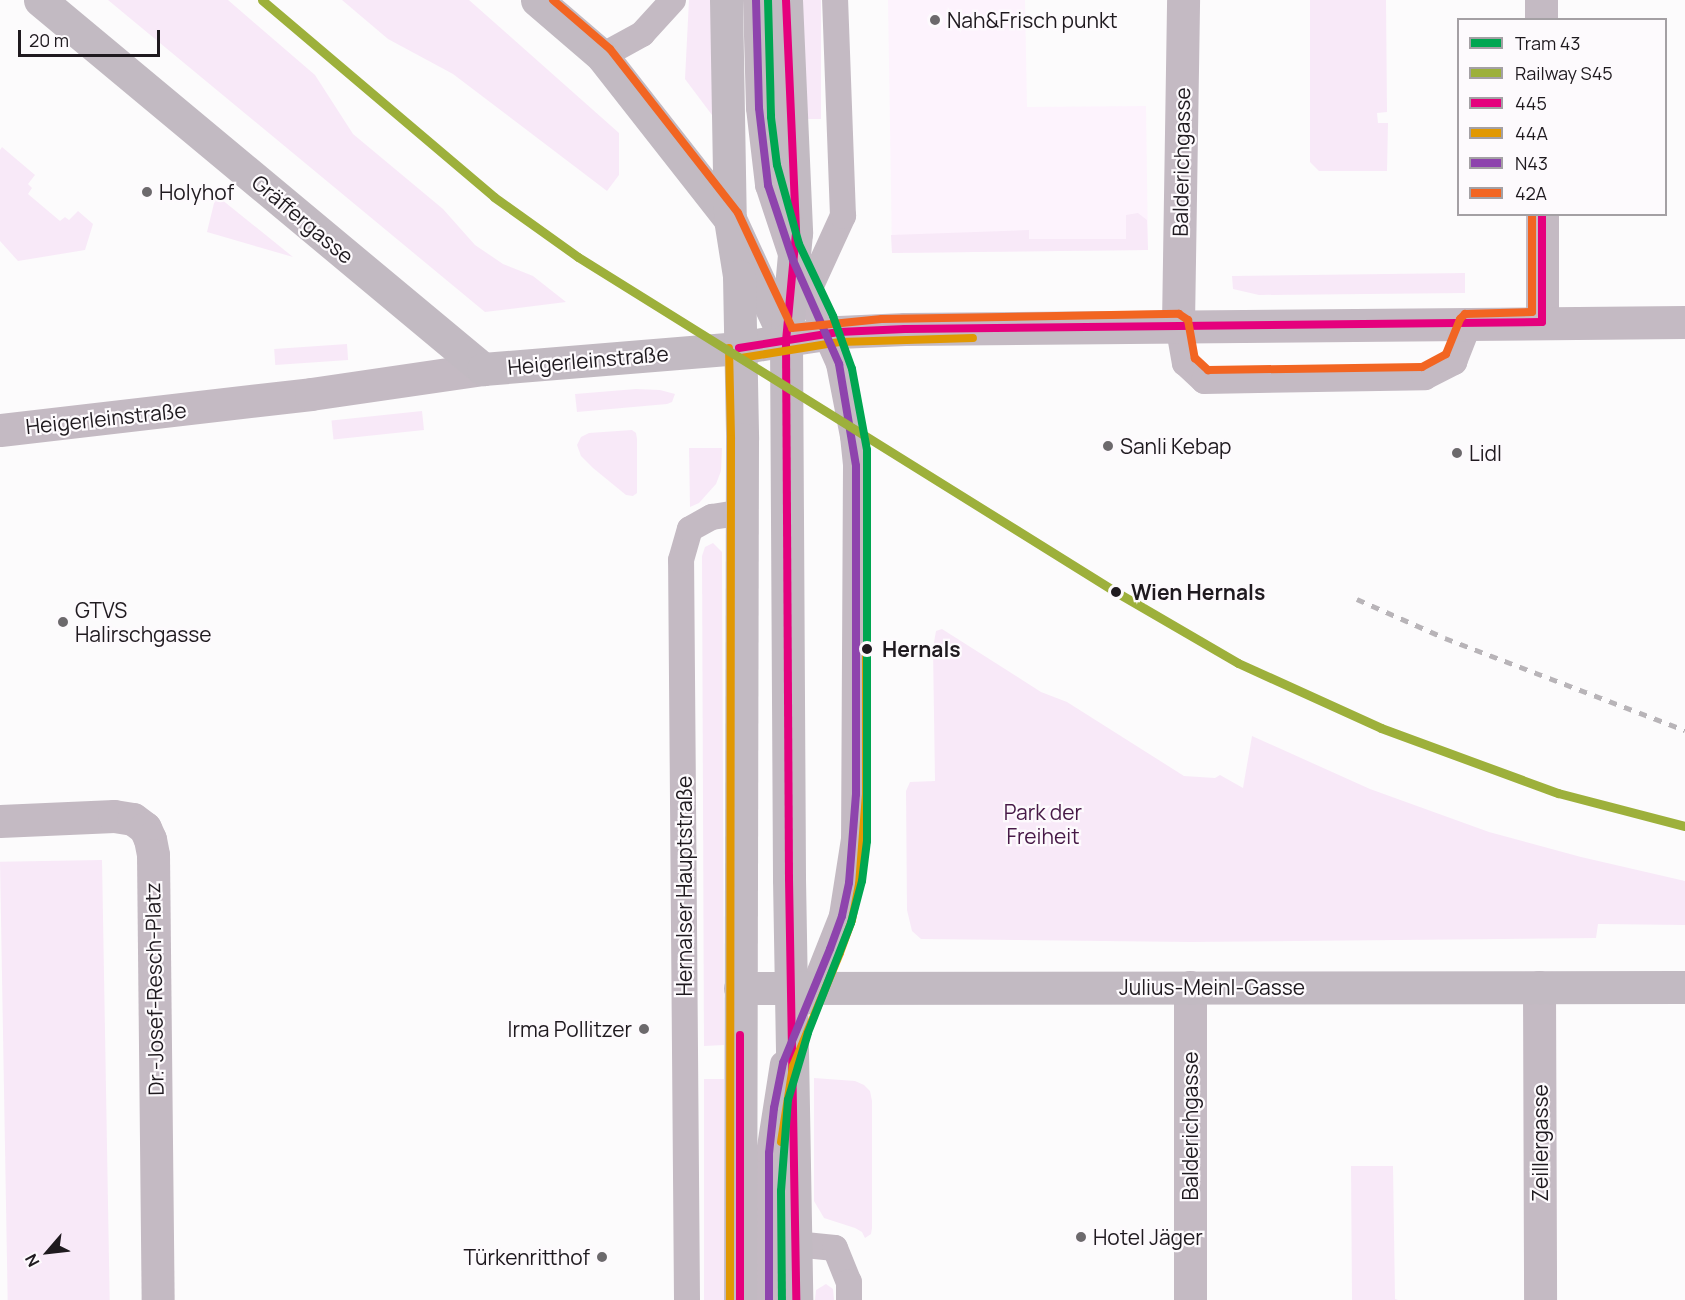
<!DOCTYPE html>
<meta charset="utf-8">
<style>
body{margin:0}
#map{position:relative;width:1685px;height:1300px;overflow:hidden;background:#fcfbfc;font-family:Manrope,sans-serif}
div>[style]{position:absolute}
[style*='--x']{left:calc(var(--x)*1px);top:calc(var(--y)*1px);width:calc(var(--w)*1px);rotate:calc(var(--a)*1deg)}
.built>*{inset:0;background:#fdf3fd}
.green>*{inset:0;background:#f8e9f8;transform-origin:0 0}
.lane>*{height:26px;margin:-13px;padding:0 13px;transform-origin:13px;border-radius:13px;background:#c4bac3}
.street>*{height:33px;margin:-16.5px;padding:0 16.5px;transform-origin:16.5px;border-radius:16.5px;background:#c4bac3}
.secondary>*{height:33px;margin:-16.5px;padding:0 16.5px;transform-origin:16.5px;border-radius:16.5px;background:#c2bac2}
.rail>*{height:4.5px;margin-top:-2.25px;transform-origin:0;background:repeating-linear-gradient(90deg,#b8b4b8 0 8px,transparent 0 16px)}
.bus-1>*{height:8px;margin:-4px;padding:0 4px;transform-origin:4px;border-radius:4px;background:#e5007d}
.bus-2>*{height:8px;margin:-4px;padding:0 4px;transform-origin:4px;border-radius:4px;background:#e19803}
.bus-3>*{height:8px;margin:-4px;padding:0 4px;transform-origin:4px;border-radius:4px;background:#8e44ad}
.bus-4>*{height:8px;margin:-4px;padding:0 4px;transform-origin:4px;border-radius:4px;background:#f26522}
.rail-1>*{height:9px;margin:-4.5px;padding:0 4.5px;transform-origin:4.5px;border-radius:4.5px;background:#9db03b}
.tram-1>*{height:8px;margin:-4px;padding:0 4px;transform-origin:4px;border-radius:4px;background:#00a651}
.dots>*{width:16px;height:16px;translate:-50% -50%;box-sizing:border-box;border:3px solid #fdfafd;border-radius:50%}
span{translate:-50% -50%;white-space:nowrap;text-align:center;line-height:1.15;-webkit-text-stroke:4.5px #fdfafd;paint-order:stroke}
.poi-label{font-size:21px;color:#1f1a1f}
.left{translate:0 -50%;text-align:left}
.right{translate:-100% -50%;text-align:right}
.street-label{font-size:21px;color:#1f1a1f}
.stop-label{font-size:21px;color:#1f1a1f;font-weight:700}
.park-label{font-size:21px;color:#471947}
.legend{position:absolute;left:1457px;top:18px;width:210px;height:198px;box-sizing:border-box;background:#fdfafd;border:2px solid #a4a0a4;margin:0;padding:8px 10px;list-style:none;font-size:18px;color:#1f1a1f}
.legend li{display:flex;align-items:center;gap:12px;height:30px}
.legend b{width:30px;border:2px solid #a4a0a4}
.north{position:absolute;left:18px;top:1222px;width:60px;height:60px;-webkit-text-stroke:4px #fdfafd;paint-order:stroke;rotate:242deg;font-size:16px;font-weight:700;line-height:24px;text-align:center;color:#1f1a1f}
.north::after{content:'';display:block;margin:auto;width:21px;height:27px;background:#1f1a1f;clip-path:polygon(50% 0,100% 100%,50% 72%,0 100%)}
.scale{position:absolute;left:18px;top:30px;width:142px;height:27px;box-sizing:border-box;border:3px solid #1f1a1f;border-top:0;padding-left:8px;font-size:18px;line-height:21px;white-space:nowrap;color:#1f1a1f;-webkit-text-stroke:4px #fdfafd;paint-order:stroke}
</style>
<div id="map">
<div class="built">
<i style="clip-path:polygon(888px 0,1025px 0,1027px 107px,1146px 106px,1148px 250px,892px 253px)"></i>
</div>
<div class="green">
<i style="clip-path:polygon(108px 0,228px 0,315px 75px,353px 134px,443px 209px,475px 245px,503px 264px,533px 276px,566px 302px,485px 312px)"></i>
<i style="clip-path:polygon(342px 0,469px 0,619px 133px,619px 175px,607px 191px,453px 74px,388px 39px)"></i>
<i style="clip-path:polygon(689px 0,711px 0,715px 119px,685px 79px)"></i>
<i style="left:800px;top:0;width:21px;height:119px"></i>
<i style="clip-path:polygon(1310px 0,1386px 0,1387px 112px,1377px 113px,1378px 123px,1388px 123px,1387px 171px,1319px 171px,1310px 162px)"></i>
<i style="clip-path:polygon(2px 147px,35px 175px,28px 184px,32px 188px,28px 194px,60px 221px,65px 217px,69px 220px,78px 211px,93px 224px,85px 250px,18px 261px,0 241px,0 150px)"></i>
<i style="clip-path:polygon(216px 195px,293px 257px,207px 232px)"></i>
<i style="clip-path:polygon(1138px 213px,1147px 220px,1148px 250px,892px 253px,891px 235px,1029px 230px,1029px 239px,1126px 239px,1126px 215px)"></i>
<i style="clip-path:polygon(1465px 273px,1465px 293px,1259px 295px,1233px 289px,1232px 276px)"></i>
<i style="left:347px;top:344px;width:16px;height:73px;rotate:86deg"></i>
<i style="clip-path:polygon(636px 389px,660px 390px,675px 394px,672px 402px,667px 404px,577px 412px,575px 394px)"></i>
<i style="left:422px;top:411px;width:19px;height:91px;rotate:84deg"></i>
<i style="clip-path:polygon(632px 430px,636px 433px,637px 439px,637px 493px,633px 496px,626px 495px,593px 468px,581px 456px,577px 445px,581px 437px,589px 433px)"></i>
<i style="clip-path:polygon(689px 448px,722px 448px,721px 471px,716px 484px,699px 503px,690px 507px)"></i>
<i style="clip-path:polygon(713px 543px,722px 552px,724px 1045px,704px 1046px,702px 556px,705px 547px)"></i>
<i style="clip-path:polygon(942px 629px,1041px 692px,1067px 702px,1184px 776px,1215px 778px,1220px 775px,1243px 788px,1252px 736px,1370px 789px,1489px 832px,1581px 857px,1685px 881px,1685px 925px,1598px 924px,1596px 938px,1191px 942px,921px 939px,912px 931px,907px 910px,906px 791px,910px 782px,935px 781px,933px 648px,936px 631px)"></i>
<i style="left:102px;top:860px;width:440px;height:102px;rotate:89deg"></i>
<i style="clip-path:polygon(814px 1078px,855px 1081px,864px 1085px,870px 1091px,872px 1101px,872px 1228px,871px 1234px,865px 1238px,862px 1232px,855px 1228px,824px 1218px,814px 1201px)"></i>
<i style="left:704px;top:1079px;width:20px;height:221px"></i>
<i style="clip-path:polygon(1351px 1166px,1393px 1166px,1395px 1299px,1398px 1300px,1352px 1300px)"></i>
<i style="clip-path:polygon(826px 1284px,833px 1289px,834px 1300px,815px 1300px,816px 1290px)"></i>
</div>
<div class="lane">
<i style="--x:756;--y:0;--w:108;--a:88.4"></i>
<i style="--x:759;--y:108;--w:78;--a:83.3"></i>
<i style="--x:768;--y:185;--w:79;--a:71.6"></i>
<i style="--x:793;--y:260;--w:114;--a:66.1"></i>
<i style="--x:839;--y:364;--w:73;--a:79"></i>
<i style="--x:853;--y:436;--w:30;--a:84"></i>
<i style="--x:856;--y:466;--w:373;--a:90.3"></i>
<i style="--x:854;--y:839;--w:78;--a:98.9"></i>
<i style="--x:842;--y:916;--w:92;--a:111.6"></i>
<i style="--x:602;--y:56;--w:46;--a:-28.8"></i>
<i style="--x:642;--y:34;--w:46;--a:-47.6"></i>
<i style="--x:804;--y:301;--w:94;--a:-65.4"></i>
<i style="--x:843;--y:216;--w:216;--a:-92.1"></i>
<i style="--x:1178;--y:324;--w:40;--a:80"></i>
<i style="--x:1185;--y:363;--w:26;--a:43"></i>
<i style="--x:1204;--y:381;--w:221;--a:-1"></i>
<i style="--x:1425;--y:377;--w:33;--a:-27"></i>
<i style="--x:1454;--y:362;--w:41;--a:-68.5"></i>
<i style="--x:795;--y:1244;--w:40;--a:5.7"></i>
<i style="--x:835;--y:1248;--w:37;--a:68"></i>
<i style="--x:849;--y:1282;--w:18;--a:90"></i>
<i style="--x:687;--y:1300;--w:740;--a:-90.46"></i>
<i style="--x:681;--y:560;--w:32;--a:-74"></i>
<i style="--x:690;--y:529;--w:25;--a:-29"></i>
<i style="--x:712;--y:517;--w:30;--a:-9"></i>
<i style="--x:769;--y:1300;--w:147;--a:-90"></i>
<i style="--x:769;--y:1153;--w:90;--a:-81.1"></i>
</div>
<div class="street">
<i style="--x:1541;--y:0;--w:20;--a:90"></i>
<i style="--x:1542;--y:214;--w:108;--a:90"></i>
<i style="--x:1178;--y:324;--w:324;--a:-89.1"></i>
<i style="--x:786;--y:340;--w:54;--a:-8.6"></i>
<i style="--x:839;--y:332;--w:66;--a:-2.6"></i>
<i style="--x:905;--y:329;--w:780;--a:-0.51"></i>
<i style="--x:0;--y:430;--w:313;--a:-6.6"></i>
<i style="--x:311;--y:394;--w:174;--a:-8.3"></i>
<i style="--x:0;--y:821;--w:114;--a:-2.5"></i>
<i style="--x:114;--y:816;--w:19;--a:9"></i>
<i style="--x:133;--y:819;--w:15;--a:37"></i>
<i style="--x:145;--y:828;--w:12;--a:66"></i>
<i style="--x:150;--y:839;--w:16;--a:79"></i>
<i style="--x:153;--y:855;--w:445;--a:89.4"></i>
<i style="--x:1539;--y:987;--w:313;--a:89.8"></i>
<i style="--x:1190;--y:1300;--w:313;--a:-90"></i>
</div>
<div class="secondary">
<i style="--x:40;--y:0;--w:577;--a:39.79"></i>
<i style="--x:483;--y:369;--w:257;--a:-4.7"></i>
<i style="--x:739;--y:348;--w:48;--a:-9.7"></i>
<i style="--x:537;--y:0;--w:86;--a:40.7"></i>
<i style="--x:602;--y:56;--w:207;--a:51.9"></i>
<i style="--x:730;--y:219;--w:131;--a:65.2"></i>
<i style="--x:726;--y:0;--w:219;--a:89"></i>
<i style="--x:730;--y:219;--w:58;--a:81"></i>
<i style="--x:739;--y:276;--w:163;--a:88.9"></i>
<i style="--x:742;--y:439;--w:861;--a:90.13"></i>
<i style="--x:786;--y:0;--w:233;--a:87.5"></i>
<i style="--x:796;--y:233;--w:107;--a:95.3"></i>
<i style="--x:786;--y:340;--w:539;--a:89.68"></i>
<i style="--x:789;--y:879;--w:421;--a:89"></i>
<i style="--x:740;--y:988;--w:945;--a:-0.06"></i>
</div>
<div class="rail">
<i style="--x:1357;--y:599;--w:96;--a:23.9"></i>
<i style="--x:1445;--y:638;--w:257;--a:21"></i>
</div>
<div class="bus-1">
<i style="--x:786;--y:0;--w:233;--a:87.5"></i>
<i style="--x:796;--y:233;--w:107;--a:95.3"></i>
<i style="--x:786;--y:340;--w:539;--a:89.68"></i>
<i style="--x:789;--y:879;--w:421;--a:89"></i>
<i style="--x:1542;--y:214;--w:108;--a:90"></i>
<i style="--x:739;--y:348;--w:101;--a:-9.1"></i>
<i style="--x:839;--y:332;--w:66;--a:-2.6"></i>
<i style="--x:905;--y:329;--w:637;--a:-0.63"></i>
<i style="--x:740;--y:1035;--w:265;--a:90"></i>
</div>
<div class="bus-2">
<i style="--x:729;--y:348;--w:91;--a:88.7"></i>
<i style="--x:731;--y:439;--w:861;--a:90.07"></i>
<i style="--x:741;--y:358;--w:100;--a:-9.2"></i>
<i style="--x:840;--y:342;--w:133;--a:-1.7"></i>
<i style="--x:781;--y:1142;--w:77;--a:-81"></i>
<i style="--x:793;--y:1066;--w:122;--a:-67.4"></i>
<i style="--x:840;--y:953;--w:35;--a:-70"></i>
<i style="--x:852;--y:920;--w:36;--a:-79"></i>
<i style="--x:859;--y:885;--w:91;--a:-85.6"></i>
<i style="--x:866;--y:794;--w:144;--a:-90"></i>
</div>
<div class="bus-3">
<i style="--x:756;--y:0;--w:108;--a:88.4"></i>
<i style="--x:759;--y:108;--w:78;--a:83.3"></i>
<i style="--x:768;--y:185;--w:79;--a:71.6"></i>
<i style="--x:793;--y:260;--w:114;--a:66.1"></i>
<i style="--x:839;--y:364;--w:103;--a:80.5"></i>
<i style="--x:856;--y:466;--w:328;--a:90"></i>
<i style="--x:856;--y:794;--w:89;--a:94.5"></i>
<i style="--x:849;--y:883;--w:34;--a:102"></i>
<i style="--x:842;--y:916;--w:35;--a:110"></i>
<i style="--x:830;--y:949;--w:123;--a:112.4"></i>
<i style="--x:783;--y:1063;--w:46;--a:101.3"></i>
<i style="--x:774;--y:1108;--w:45;--a:96.3"></i>
<i style="--x:769;--y:1153;--w:147;--a:90"></i>
</div>
<div class="bus-4">
<i style="--x:553;--y:0;--w:75;--a:40.7"></i>
<i style="--x:610;--y:49;--w:208;--a:52"></i>
<i style="--x:738;--y:213;--w:127;--a:64.8"></i>
<i style="--x:792;--y:328;--w:90;--a:-5.7"></i>
<i style="--x:882;--y:319;--w:297;--a:-1"></i>
<i style="--x:1179;--y:314;--w:11;--a:34"></i>
<i style="--x:1188;--y:320;--w:39;--a:80"></i>
<i style="--x:1195;--y:358;--w:18;--a:43"></i>
<i style="--x:1208;--y:370;--w:214;--a:-0.8"></i>
<i style="--x:1422;--y:367;--w:27;--a:-28"></i>
<i style="--x:1446;--y:354;--w:38;--a:-68"></i>
<i style="--x:1460;--y:319;--w:7;--a:-45"></i>
<i style="--x:1465;--y:314;--w:67;--a:-1.7"></i>
<i style="--x:1532;--y:312;--w:98;--a:-90"></i>
</div>
<div class="rail-1">
<i style="--x:262;--y:0;--w:304;--a:40.3"></i>
<i style="--x:494;--y:197;--w:103;--a:35.5"></i>
<i style="--x:578;--y:257;--w:634;--a:31.91"></i>
<i style="--x:1116;--y:592;--w:141;--a:30.2"></i>
<i style="--x:1238;--y:663;--w:157;--a:24.4"></i>
<i style="--x:1381;--y:728;--w:189;--a:20.2"></i>
<i style="--x:1558;--y:793;--w:131;--a:14.6"></i>
</div>
<div class="tram-1">
<i style="--x:768;--y:0;--w:117;--a:88.5"></i>
<i style="--x:771;--y:117;--w:48;--a:82.9"></i>
<i style="--x:777;--y:165;--w:82;--a:74.4"></i>
<i style="--x:799;--y:244;--w:80;--a:64.7"></i>
<i style="--x:833;--y:316;--w:56;--a:70.3"></i>
<i style="--x:852;--y:369;--w:82;--a:79.5"></i>
<i style="--x:867;--y:450;--w:391;--a:90"></i>
<i style="--x:867;--y:841;--w:40;--a:97.1"></i>
<i style="--x:862;--y:881;--w:43;--a:104.7"></i>
<i style="--x:851;--y:923;--w:118;--a:111.4"></i>
<i style="--x:808;--y:1033;--w:70;--a:106.6"></i>
<i style="--x:788;--y:1100;--w:91;--a:94.4"></i>
<i style="--x:781;--y:1191;--w:109;--a:89.5"></i>
</div>
<div class="dots">
<i style="left:935px;top:20px;background:#6c696c"></i>
<i style="left:147px;top:192px;background:#6c696c"></i>
<i style="left:1108px;top:446px;background:#6c696c"></i>
<i style="left:1457px;top:453px;background:#6c696c"></i>
<i style="left:1116px;top:592px;background:#1f1a1f"></i>
<i style="left:63px;top:622px;background:#6c696c"></i>
<i style="left:867px;top:649px;background:#1f1a1f"></i>
<i style="left:644px;top:1029px;background:#6c696c"></i>
<i style="left:1081px;top:1237px;background:#6c696c"></i>
<i style="left:602px;top:1257px;background:#6c696c"></i>
</div>
<div class="poi-label">
<span class="left" style="left:947px;top:20px">Nah&amp;Frisch punkt</span>
<span class="left" style="left:159px;top:192px">Holyhof</span>
<span class="left" style="left:1120px;top:446px">Sanli Kebap</span>
<span class="left" style="left:1469px;top:453px">Lidl</span>
<span class="left" style="left:75px;top:622px">GTVS<br>Halirschgasse</span>
<span class="right" style="left:632px;top:1029px">Irma Pollitzer</span>
<span class="left" style="left:1093px;top:1237px">Hotel Jäger</span>
<span class="right" style="left:590px;top:1257px">Türkenritthof</span>
</div>
<div class="street-label">
<span style="left:1181px;top:162px;rotate:-89deg">Balderichgasse</span>
<span style="left:303px;top:219px;rotate:40deg">Gräffergasse</span>
<span style="left:588px;top:360px;rotate:-5deg">Heigerleinstraße</span>
<span style="left:106px;top:418px;rotate:-6deg">Heigerleinstraße</span>
<span style="left:684px;top:886px;rotate:-90deg">Hernalser Hauptstraße</span>
<span style="left:1212px;top:987px">Julius-Meinl-Gasse</span>
<span style="left:154px;top:989px;rotate:-91deg">Dr.-Josef-Resch-Platz</span>
<span style="left:1190px;top:1126px;rotate:-90deg">Balderichgasse</span>
<span style="left:1540px;top:1143px;rotate:-90deg">Zeillergasse</span>
</div>
<div class="stop-label">
<span class="left" style="left:1131px;top:592px">Wien Hernals</span>
<span class="left" style="left:882px;top:649px">Hernals</span>
</div>
<div class="park-label">
<span style="left:1043px;top:824px">Park der<br>Freiheit</span>
</div>
<ul class="legend">
<li><b style="height:8px;background:#00a651"></b>Tram 43</li>
<li><b style="height:8px;background:#9db03b"></b>Railway S45</li>
<li><b style="height:8px;background:#e5007d"></b>445</li>
<li><b style="height:8px;background:#e19803"></b>44A</li>
<li><b style="height:8px;background:#8e44ad"></b>N43</li>
<li><b style="height:8px;background:#f26522"></b>42A</li>
</ul>
<div class="north">N</div>
<div class="scale">20 m</div>
</div>
